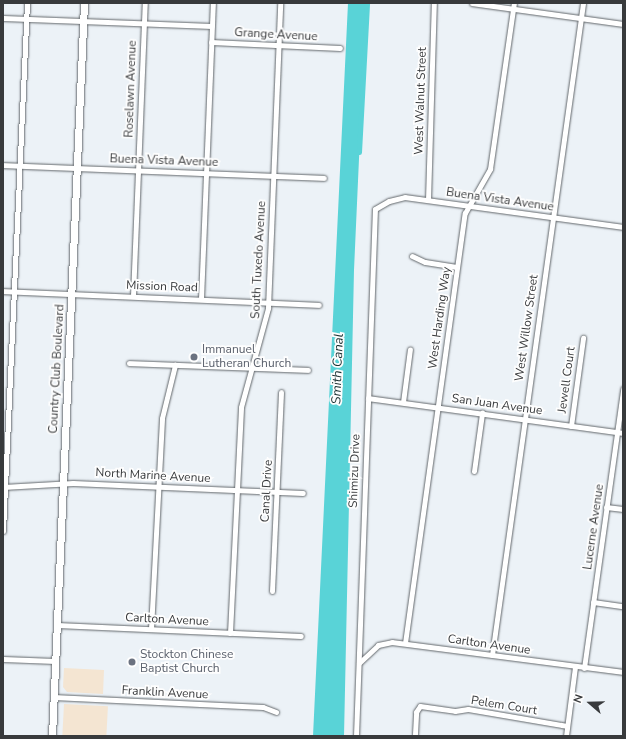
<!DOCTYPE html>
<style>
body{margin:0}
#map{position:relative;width:626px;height:739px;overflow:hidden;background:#ecf2f7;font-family:"Nunito Sans",sans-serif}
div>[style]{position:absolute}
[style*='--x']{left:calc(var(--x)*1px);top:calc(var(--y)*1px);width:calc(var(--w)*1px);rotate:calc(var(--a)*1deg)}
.commercial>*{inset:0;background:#f4e5d2;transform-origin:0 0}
.water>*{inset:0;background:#59d3d7}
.canal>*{height:5px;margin:-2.5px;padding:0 2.5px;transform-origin:2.5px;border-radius:2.5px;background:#59d3d7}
.roads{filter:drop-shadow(0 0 1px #62676b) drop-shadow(0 0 1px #62676b)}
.street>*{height:5px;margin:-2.5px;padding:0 2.5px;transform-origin:2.5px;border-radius:2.5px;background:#fff}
.secondary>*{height:7px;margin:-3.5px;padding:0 3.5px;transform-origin:3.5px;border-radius:3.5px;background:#fff}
.dots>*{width:11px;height:11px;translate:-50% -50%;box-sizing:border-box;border:2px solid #fefefe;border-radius:50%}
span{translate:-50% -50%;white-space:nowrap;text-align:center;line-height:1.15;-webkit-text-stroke:3.5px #fefefe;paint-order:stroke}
.street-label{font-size:12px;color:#383a3c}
.worship-label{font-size:12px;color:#5b616d}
.left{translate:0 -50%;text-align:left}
.water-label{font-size:13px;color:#1c3233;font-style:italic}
.frame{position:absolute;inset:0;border:4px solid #383a3c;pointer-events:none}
.north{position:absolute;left:570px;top:683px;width:40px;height:40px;-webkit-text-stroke:3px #fefefe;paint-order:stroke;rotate:290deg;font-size:11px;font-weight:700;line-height:16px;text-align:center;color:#383a3c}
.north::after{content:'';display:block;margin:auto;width:14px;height:18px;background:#383a3c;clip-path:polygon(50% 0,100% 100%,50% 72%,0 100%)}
</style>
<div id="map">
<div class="commercial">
<i style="clip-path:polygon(64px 668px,104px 670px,103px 694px,67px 692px,63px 687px)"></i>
<i style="left:64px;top:704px;width:44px;height:32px;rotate:3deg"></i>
</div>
<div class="water">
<i style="clip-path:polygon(348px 3px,366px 3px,354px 270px,344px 736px,313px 736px)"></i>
</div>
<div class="canal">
<i style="--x:359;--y:152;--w:149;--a:-86.9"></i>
</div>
<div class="roads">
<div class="street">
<i style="--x:472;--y:3;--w:152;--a:7.9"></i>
<i style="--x:3;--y:18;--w:209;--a:2.2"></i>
<i style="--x:211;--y:42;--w:129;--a:2.7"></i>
<i style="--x:3;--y:165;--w:321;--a:2.3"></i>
<i style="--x:428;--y:200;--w:197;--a:-88.3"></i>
<i style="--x:412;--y:256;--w:14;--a:25"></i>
<i style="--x:425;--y:262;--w:32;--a:9"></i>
<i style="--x:3;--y:291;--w:316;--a:2.5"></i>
<i style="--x:133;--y:296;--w:293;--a:-87.7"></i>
<i style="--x:201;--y:299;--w:296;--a:-87.7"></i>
<i style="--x:129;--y:363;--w:179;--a:2.2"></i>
<i style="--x:368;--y:398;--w:257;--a:7.8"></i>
<i style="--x:403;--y:402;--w:53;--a:-82.5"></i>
<i style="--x:571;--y:426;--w:89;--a:-82.2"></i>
<i style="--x:474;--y:471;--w:59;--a:-82.1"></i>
<i style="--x:3;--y:487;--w:70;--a:-3.3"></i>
<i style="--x:73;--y:483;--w:230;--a:2.5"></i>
<i style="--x:606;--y:507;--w:17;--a:7"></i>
<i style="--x:3;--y:531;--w:529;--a:-87.4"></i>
<i style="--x:272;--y:591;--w:199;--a:-87.4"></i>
<i style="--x:593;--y:602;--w:30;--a:8"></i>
<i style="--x:57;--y:625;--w:244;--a:2.6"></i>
<i style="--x:151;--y:629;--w:211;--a:-87"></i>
<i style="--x:162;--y:418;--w:55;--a:-76.2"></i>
<i style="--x:230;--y:633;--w:226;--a:-87.2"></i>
<i style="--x:241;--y:407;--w:103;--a:-74.7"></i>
<i style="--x:268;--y:308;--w:305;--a:-87.7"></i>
<i style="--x:405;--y:643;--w:434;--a:-82.1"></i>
<i style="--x:465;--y:213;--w:51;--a:-60.4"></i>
<i style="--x:490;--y:169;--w:168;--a:-81.8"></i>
<i style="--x:492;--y:655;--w:658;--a:-82.05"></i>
<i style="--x:3;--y:659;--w:52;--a:2.2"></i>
<i style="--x:359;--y:663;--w:26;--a:-43"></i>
<i style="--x:378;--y:645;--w:14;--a:-12"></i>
<i style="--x:392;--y:642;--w:233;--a:7.4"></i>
<i style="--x:584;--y:668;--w:282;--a:-82"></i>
<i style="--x:53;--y:697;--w:210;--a:2.7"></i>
<i style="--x:263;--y:707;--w:14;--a:21"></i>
<i style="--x:415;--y:734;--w:22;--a:-87"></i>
<i style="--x:416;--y:712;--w:7;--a:-56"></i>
<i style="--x:420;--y:706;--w:35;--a:8"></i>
<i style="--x:455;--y:711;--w:13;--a:-9"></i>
<i style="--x:468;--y:709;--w:100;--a:9.7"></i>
<i style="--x:356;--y:736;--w:527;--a:-87.94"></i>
<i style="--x:375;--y:209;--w:16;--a:-30"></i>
<i style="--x:389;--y:201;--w:16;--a:-14"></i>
<i style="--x:405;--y:197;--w:220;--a:7.8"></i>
<i style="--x:566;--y:736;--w:70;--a:-82.6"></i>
</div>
<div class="secondary">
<i style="--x:52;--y:736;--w:734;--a:-87.5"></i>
</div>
</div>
<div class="dots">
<i style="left:194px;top:357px;background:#6b7280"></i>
<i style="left:132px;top:662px;background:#6b7280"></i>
</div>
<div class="street-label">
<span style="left:276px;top:35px;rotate:3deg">Grange Avenue</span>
<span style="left:131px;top:89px;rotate:-88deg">Roselawn Avenue</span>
<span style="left:421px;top:101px;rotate:-88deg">West Walnut Street</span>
<span style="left:164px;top:161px;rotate:2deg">Buena Vista Avenue</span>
<span style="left:500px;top:200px;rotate:8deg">Buena Vista Avenue</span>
<span style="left:259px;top:260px;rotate:-87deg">South Tuxedo Avenue</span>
<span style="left:162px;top:287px;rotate:2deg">Mission Road</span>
<span style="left:440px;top:318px;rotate:-82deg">West Harding Way</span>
<span style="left:527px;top:328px;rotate:-82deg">West Willow Street</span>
<span style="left:57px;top:369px;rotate:-87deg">Country Club Boulevard</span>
<span style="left:567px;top:380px;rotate:-82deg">Jewell Court</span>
<span style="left:497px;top:405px;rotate:8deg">San Juan Avenue</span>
<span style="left:355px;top:471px;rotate:-88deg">Shimizu Drive</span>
<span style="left:153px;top:476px;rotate:3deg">North Marine Avenue</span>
<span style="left:267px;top:491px;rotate:-87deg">Canal Drive</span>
<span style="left:594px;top:527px;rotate:-82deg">Lucerne Avenue</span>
<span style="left:167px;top:620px;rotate:3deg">Carlton Avenue</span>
<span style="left:489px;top:645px;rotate:8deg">Carlton Avenue</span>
<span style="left:165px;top:693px;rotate:3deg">Franklin Avenue</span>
<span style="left:504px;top:706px;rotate:9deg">Pelem Court</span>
</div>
<div class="worship-label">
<span class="left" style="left:202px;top:357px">Immanuel<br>Lutheran Church</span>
<span class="left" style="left:140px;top:662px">Stockton Chinese<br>Baptist Church</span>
</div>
<div class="water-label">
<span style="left:338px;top:369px;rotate:-88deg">Smith Canal</span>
</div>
<div class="frame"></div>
<div class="north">N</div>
</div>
